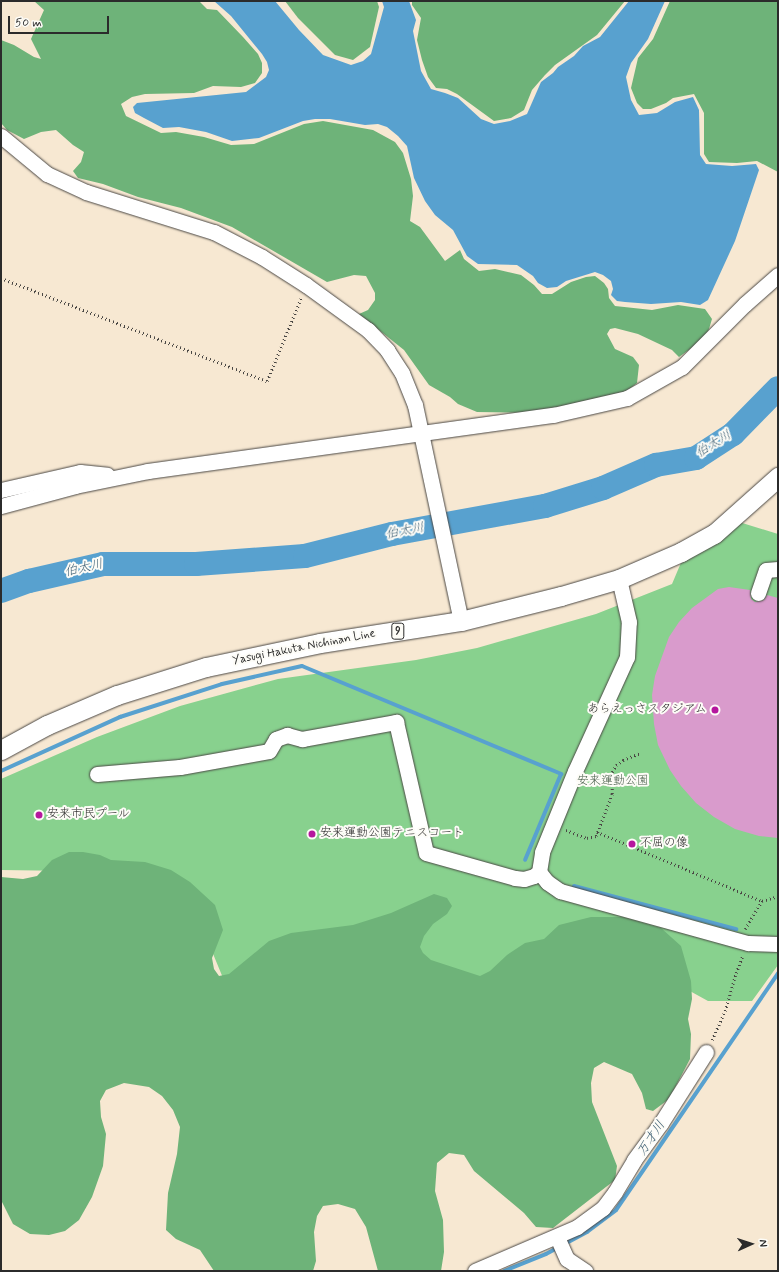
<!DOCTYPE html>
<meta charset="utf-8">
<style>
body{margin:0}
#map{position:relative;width:779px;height:1272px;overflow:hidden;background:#f7e8d2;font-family:Mynerve,"Klee One",sans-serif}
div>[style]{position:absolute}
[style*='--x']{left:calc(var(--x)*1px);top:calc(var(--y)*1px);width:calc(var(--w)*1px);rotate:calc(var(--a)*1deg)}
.green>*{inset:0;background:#88d18e}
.forest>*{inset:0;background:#6eb379}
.water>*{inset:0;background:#58a1cf}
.stream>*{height:4px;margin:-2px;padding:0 2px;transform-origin:2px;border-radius:2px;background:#58a1cf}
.river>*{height:24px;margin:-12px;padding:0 12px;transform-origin:12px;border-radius:12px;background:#58a1cf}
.building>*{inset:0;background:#d99bcc}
.path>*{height:2.5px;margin-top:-1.25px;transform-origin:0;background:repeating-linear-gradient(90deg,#4a4744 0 1px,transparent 0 4px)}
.roads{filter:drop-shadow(0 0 1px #4a4744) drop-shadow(0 0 1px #4a4744)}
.minor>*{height:15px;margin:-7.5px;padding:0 7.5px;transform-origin:7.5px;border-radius:7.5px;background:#fff}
.major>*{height:19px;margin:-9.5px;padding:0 9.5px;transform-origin:9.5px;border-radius:9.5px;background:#fff}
.dots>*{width:11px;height:11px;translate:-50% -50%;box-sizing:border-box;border:2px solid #fdfcf7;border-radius:50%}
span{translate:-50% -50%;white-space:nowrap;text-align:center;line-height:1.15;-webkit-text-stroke:4px #fdfcf7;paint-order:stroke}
.shield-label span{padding:1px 3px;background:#fdfcf7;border:1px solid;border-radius:3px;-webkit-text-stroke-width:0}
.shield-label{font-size:11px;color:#2b2b2b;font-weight:700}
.street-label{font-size:12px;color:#2b2b2b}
.poi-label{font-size:12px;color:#2b2b2b}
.right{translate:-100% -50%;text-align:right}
.left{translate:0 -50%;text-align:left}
.park-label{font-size:12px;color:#475d49}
.water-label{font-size:13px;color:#3f6075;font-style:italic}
.frame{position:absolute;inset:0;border:2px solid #2b2b2b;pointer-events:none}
.north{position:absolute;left:731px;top:1224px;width:40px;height:40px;-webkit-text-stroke:3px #fdfcf7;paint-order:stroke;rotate:87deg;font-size:11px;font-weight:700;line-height:16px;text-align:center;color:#2b2b2b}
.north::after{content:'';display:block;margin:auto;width:14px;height:18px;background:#2b2b2b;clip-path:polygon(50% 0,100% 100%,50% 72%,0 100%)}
.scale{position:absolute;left:8px;top:16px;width:101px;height:18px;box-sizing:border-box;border:2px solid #2b2b2b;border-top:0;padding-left:5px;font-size:12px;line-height:14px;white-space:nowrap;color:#2b2b2b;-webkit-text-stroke:3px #fdfcf7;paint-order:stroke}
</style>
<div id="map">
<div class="green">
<i style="clip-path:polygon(739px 522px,778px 534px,778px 965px,752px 1001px,708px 1001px,610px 947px,479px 981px,230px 995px,183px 881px,145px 872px,1px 870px,1px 779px,97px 737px,180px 706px,278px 679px,416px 660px,477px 648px,596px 614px,672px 584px,683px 558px)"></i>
</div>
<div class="forest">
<i style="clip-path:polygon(34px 1px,199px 1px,207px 9px,217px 10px,243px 37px,258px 54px,262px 63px,262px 73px,255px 83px,241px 87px,213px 86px,194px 93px,145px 94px,132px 97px,121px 104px,126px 116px,161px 133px,176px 132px,204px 137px,231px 145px,254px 144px,304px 124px,323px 121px,373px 130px,395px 142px,403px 153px,411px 179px,413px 196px,410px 221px,420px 227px,445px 261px,460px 250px,464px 259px,479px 271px,495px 269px,521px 275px,534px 285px,542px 294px,552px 294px,571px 282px,586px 277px,595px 276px,604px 283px,608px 289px,609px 298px,615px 306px,652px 310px,678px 305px,705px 309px,712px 319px,709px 329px,704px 339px,679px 357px,672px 350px,638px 334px,615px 328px,610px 329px,607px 334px,615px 349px,633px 357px,639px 365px,637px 383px,627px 391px,534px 413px,477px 412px,458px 404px,450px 397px,429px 385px,404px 350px,359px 314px,368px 310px,375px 300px,375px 293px,366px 276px,354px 275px,327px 282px,232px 227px,181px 208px,138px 197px,103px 184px,78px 178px,73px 171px,81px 162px,84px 152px,73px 145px,56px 130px,41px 132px,24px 139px,7px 130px,1px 123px,1px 40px,14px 45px,34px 57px,41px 59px,31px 39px,44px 10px)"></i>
<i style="clip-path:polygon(285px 1px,377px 1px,379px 7px,370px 47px,353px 60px,335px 55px,298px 18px)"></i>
<i style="clip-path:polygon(412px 1px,625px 1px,597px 35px,555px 65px,545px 75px,532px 90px,524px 110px,511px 118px,494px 121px,457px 94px,447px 89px,436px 88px,428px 77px,422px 60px,417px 40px,421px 18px,412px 5px)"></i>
<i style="clip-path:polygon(670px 1px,778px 1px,778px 172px,757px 161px,737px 163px,709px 162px,704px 154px,704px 113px,694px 94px,673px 98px,666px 103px,651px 109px,643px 109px,637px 103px,631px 88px,638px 58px,653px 39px)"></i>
<i style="clip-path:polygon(69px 852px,83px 852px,100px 855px,111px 860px,145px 862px,171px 870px,190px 882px,215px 905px,223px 930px,212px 958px,214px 969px,219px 976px,229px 974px,269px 941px,291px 933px,353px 925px,391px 913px,434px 894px,447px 898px,452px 906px,447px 914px,433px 924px,424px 936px,420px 947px,423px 953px,431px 960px,480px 976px,490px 971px,507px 955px,525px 943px,544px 939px,559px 925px,591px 917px,623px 917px,661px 928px,681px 946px,691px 981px,692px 999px,688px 1019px,691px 1034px,690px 1059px,669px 1099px,653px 1111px,646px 1109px,642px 1093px,632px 1074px,604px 1062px,594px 1068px,591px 1083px,592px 1102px,617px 1166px,615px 1180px,553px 1228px,536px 1227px,524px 1213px,474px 1171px,464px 1155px,449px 1153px,437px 1163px,435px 1191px,443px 1220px,444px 1252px,441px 1271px,378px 1271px,366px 1227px,355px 1209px,338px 1204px,323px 1206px,317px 1216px,314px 1232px,316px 1261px,313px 1271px,214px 1271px,200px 1250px,176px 1239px,166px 1230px,168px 1193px,177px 1154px,180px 1127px,173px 1110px,162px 1096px,149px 1087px,124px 1083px,106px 1090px,100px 1101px,101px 1117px,106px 1134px,103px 1166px,92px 1197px,79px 1220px,65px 1231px,49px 1235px,30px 1234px,13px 1224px,1px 1200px,1px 877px,23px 879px,37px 876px,52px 860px)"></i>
</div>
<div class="water">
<i style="clip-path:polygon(214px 1px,275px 1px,299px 30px,323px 55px,351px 65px,363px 61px,371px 54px,384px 7px,382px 1px,409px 1px,416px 20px,413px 31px,421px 71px,431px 89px,445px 93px,458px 98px,481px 119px,494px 124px,510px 121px,527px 114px,541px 82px,553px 73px,558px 67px,574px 56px,583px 46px,600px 37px,629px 1px,665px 1px,648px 39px,631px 63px,626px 77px,631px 100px,639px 115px,657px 113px,675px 102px,693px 97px,699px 110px,700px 155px,706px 164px,732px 166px,756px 164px,759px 170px,735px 241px,708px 300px,700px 305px,681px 302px,651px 304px,625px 302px,617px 301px,611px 295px,613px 289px,611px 281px,603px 275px,595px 272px,566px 281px,557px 287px,547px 288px,538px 283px,533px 276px,517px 265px,478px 264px,467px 256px,453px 230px,435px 215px,425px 201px,414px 178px,407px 146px,398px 136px,387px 127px,378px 124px,365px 125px,330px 119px,315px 119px,303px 121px,259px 138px,232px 141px,206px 132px,179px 127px,163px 128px,144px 118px,135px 113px,133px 107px,137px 103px,246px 92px,266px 77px,269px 70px,267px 62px,262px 54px,231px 16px)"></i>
</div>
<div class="stream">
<i style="--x:1;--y:771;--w:131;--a:-24.4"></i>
<i style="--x:120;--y:717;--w:107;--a:-17.9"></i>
<i style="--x:222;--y:684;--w:82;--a:-12.7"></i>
<i style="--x:302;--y:666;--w:281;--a:22.6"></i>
<i style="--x:561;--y:774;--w:93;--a:112.7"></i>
<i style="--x:574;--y:886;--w:168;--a:14.9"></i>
<i style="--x:504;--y:1271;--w:45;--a:-22"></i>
<i style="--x:546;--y:1254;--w:47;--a:-28.2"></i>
<i style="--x:587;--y:1232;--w:36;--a:-37"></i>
<i style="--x:616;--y:1210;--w:287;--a:-55.6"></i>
</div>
<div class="river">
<i style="--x:1;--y:591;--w:30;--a:-20"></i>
<i style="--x:29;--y:581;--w:76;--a:-12.9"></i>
<i style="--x:103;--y:564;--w:93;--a:0"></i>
<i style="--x:196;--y:564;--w:109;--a:-4.2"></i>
<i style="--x:305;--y:556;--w:90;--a:-14.2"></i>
<i style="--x:392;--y:534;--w:156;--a:-10.4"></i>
<i style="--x:545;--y:506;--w:61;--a:-17.2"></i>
<i style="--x:603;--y:488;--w:58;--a:-23.5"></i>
<i style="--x:656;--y:465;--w:41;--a:-9.9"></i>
<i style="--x:696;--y:458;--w:44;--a:-33"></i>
<i style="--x:733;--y:434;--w:64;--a:-45.6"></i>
</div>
<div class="building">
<i style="clip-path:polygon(729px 587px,750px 590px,751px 599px,755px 602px,764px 600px,767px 595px,778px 598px,778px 838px,759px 836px,735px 829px,714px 817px,696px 803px,681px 786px,670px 770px,658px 745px,654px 724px,652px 695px,655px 676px,669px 637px,679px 622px,692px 608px,718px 589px)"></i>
</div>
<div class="path">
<i style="--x:1;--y:278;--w:285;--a:21.2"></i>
<i style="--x:267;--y:381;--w:90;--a:-67.7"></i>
<i style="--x:566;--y:830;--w:22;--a:21"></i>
<i style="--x:587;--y:838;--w:9;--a:-13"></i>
<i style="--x:596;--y:836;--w:45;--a:-69.1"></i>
<i style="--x:612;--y:794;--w:22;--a:-90"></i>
<i style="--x:612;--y:772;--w:8;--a:-60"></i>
<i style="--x:616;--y:765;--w:9;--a:-36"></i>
<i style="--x:623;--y:760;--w:18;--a:-22"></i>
<i style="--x:597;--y:832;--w:179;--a:22.7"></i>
<i style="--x:745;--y:929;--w:33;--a:-59"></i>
<i style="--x:762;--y:901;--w:17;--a:-17"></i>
<i style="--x:712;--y:1040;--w:32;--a:-66"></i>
<i style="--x:725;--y:1011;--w:40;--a:-74"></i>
<i style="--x:736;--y:973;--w:19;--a:-69"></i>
</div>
<div class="roads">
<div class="minor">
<i style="--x:1;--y:136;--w:60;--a:39.6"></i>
<i style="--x:47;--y:174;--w:43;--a:24.8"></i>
<i style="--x:86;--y:192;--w:134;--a:17.4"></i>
<i style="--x:214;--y:232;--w:54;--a:27.5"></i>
<i style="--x:262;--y:257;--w:52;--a:32.5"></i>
<i style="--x:306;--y:285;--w:77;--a:36"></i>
<i style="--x:368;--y:330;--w:28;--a:46"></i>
<i style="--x:387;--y:350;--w:27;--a:57"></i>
<i style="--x:402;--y:373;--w:35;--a:68"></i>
<i style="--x:415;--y:405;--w:221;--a:78"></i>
<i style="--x:1;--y:490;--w:81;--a:-12.8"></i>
<i style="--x:80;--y:472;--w:27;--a:6"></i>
<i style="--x:1;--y:506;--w:77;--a:-15.1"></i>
<i style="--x:75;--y:486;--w:75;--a:-11.6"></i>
<i style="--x:148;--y:471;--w:409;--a:-7.9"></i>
<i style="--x:553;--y:415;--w:76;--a:-12.9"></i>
<i style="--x:627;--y:398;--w:63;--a:-29.4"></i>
<i style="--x:682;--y:367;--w:89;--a:-45"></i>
<i style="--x:745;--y:304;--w:44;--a:-41.3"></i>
<i style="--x:758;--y:593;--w:24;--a:-71"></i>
<i style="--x:766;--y:570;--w:12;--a:-5"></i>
<i style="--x:97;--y:774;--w:83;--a:-4.8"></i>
<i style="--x:180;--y:767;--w:90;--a:-10.2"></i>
<i style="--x:269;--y:751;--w:14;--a:-60"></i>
<i style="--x:276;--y:739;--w:12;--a:-20"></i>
<i style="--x:287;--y:735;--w:16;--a:15"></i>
<i style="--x:302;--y:739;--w:96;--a:-10.3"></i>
<i style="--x:396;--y:722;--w:134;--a:77.1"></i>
<i style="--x:426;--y:853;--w:92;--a:15.7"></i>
<i style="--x:515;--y:878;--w:9;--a:6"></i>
<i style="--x:524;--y:879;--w:10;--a:-17"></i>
<i style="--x:534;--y:876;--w:6;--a:-39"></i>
<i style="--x:539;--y:872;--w:20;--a:-81"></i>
<i style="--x:542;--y:852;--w:87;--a:-67.8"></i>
<i style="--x:575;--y:771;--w:125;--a:-65.5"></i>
<i style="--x:627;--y:657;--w:35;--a:-87"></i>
<i style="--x:629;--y:622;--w:44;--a:-103.1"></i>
<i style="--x:539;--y:872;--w:13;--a:51"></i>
<i style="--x:547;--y:882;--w:16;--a:35"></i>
<i style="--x:560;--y:891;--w:195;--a:15.5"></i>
<i style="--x:748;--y:943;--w:30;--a:2"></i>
<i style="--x:557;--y:1237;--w:24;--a:66"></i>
<i style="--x:567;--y:1259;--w:22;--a:34"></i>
<i style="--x:475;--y:1271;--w:111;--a:-23.3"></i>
<i style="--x:577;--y:1227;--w:32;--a:-36"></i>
<i style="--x:603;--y:1208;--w:20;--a:-53"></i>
<i style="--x:615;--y:1192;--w:37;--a:-59"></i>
<i style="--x:634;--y:1160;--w:46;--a:-53.9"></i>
<i style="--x:661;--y:1123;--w:84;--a:-57.6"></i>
</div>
<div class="major">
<i style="--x:1;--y:750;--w:52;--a:-28.5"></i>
<i style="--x:47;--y:725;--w:76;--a:-23.2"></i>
<i style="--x:117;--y:695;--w:93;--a:-17.5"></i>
<i style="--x:206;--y:667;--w:116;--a:-11.9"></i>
<i style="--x:320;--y:643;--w:143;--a:-8.9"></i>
<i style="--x:461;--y:621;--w:103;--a:-14"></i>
<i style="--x:561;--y:596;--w:60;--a:-16.3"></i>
<i style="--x:619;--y:579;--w:68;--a:-23.5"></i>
<i style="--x:681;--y:552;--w:38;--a:-29"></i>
<i style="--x:714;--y:534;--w:86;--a:-41.7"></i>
</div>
</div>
<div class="dots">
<i style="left:715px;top:710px;background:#b5179e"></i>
<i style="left:39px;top:815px;background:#b5179e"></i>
<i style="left:312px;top:834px;background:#b5179e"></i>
<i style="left:632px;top:844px;background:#b5179e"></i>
</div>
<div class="shield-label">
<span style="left:398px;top:631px">9</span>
</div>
<div class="street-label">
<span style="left:304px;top:648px;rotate:-11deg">Yasugi Hakuta Nichinan Line</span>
</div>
<div class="poi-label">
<span class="right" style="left:707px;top:710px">あらえっさスタジアム</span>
<span class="left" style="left:47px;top:815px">安来市民プール</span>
<span class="left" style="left:320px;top:834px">安来運動公園テニスコート</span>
<span class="left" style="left:640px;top:844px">不屈の像</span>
</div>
<div class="park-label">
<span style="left:613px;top:782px">安来運動公園</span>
</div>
<div class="water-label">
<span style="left:714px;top:445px;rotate:-32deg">伯太川</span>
<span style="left:405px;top:532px;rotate:-11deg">伯太川</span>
<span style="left:84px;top:569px;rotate:-13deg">伯太川</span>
<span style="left:652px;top:1139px;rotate:-56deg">万才川</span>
</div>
<div class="frame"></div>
<div class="north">N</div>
<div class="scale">50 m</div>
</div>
